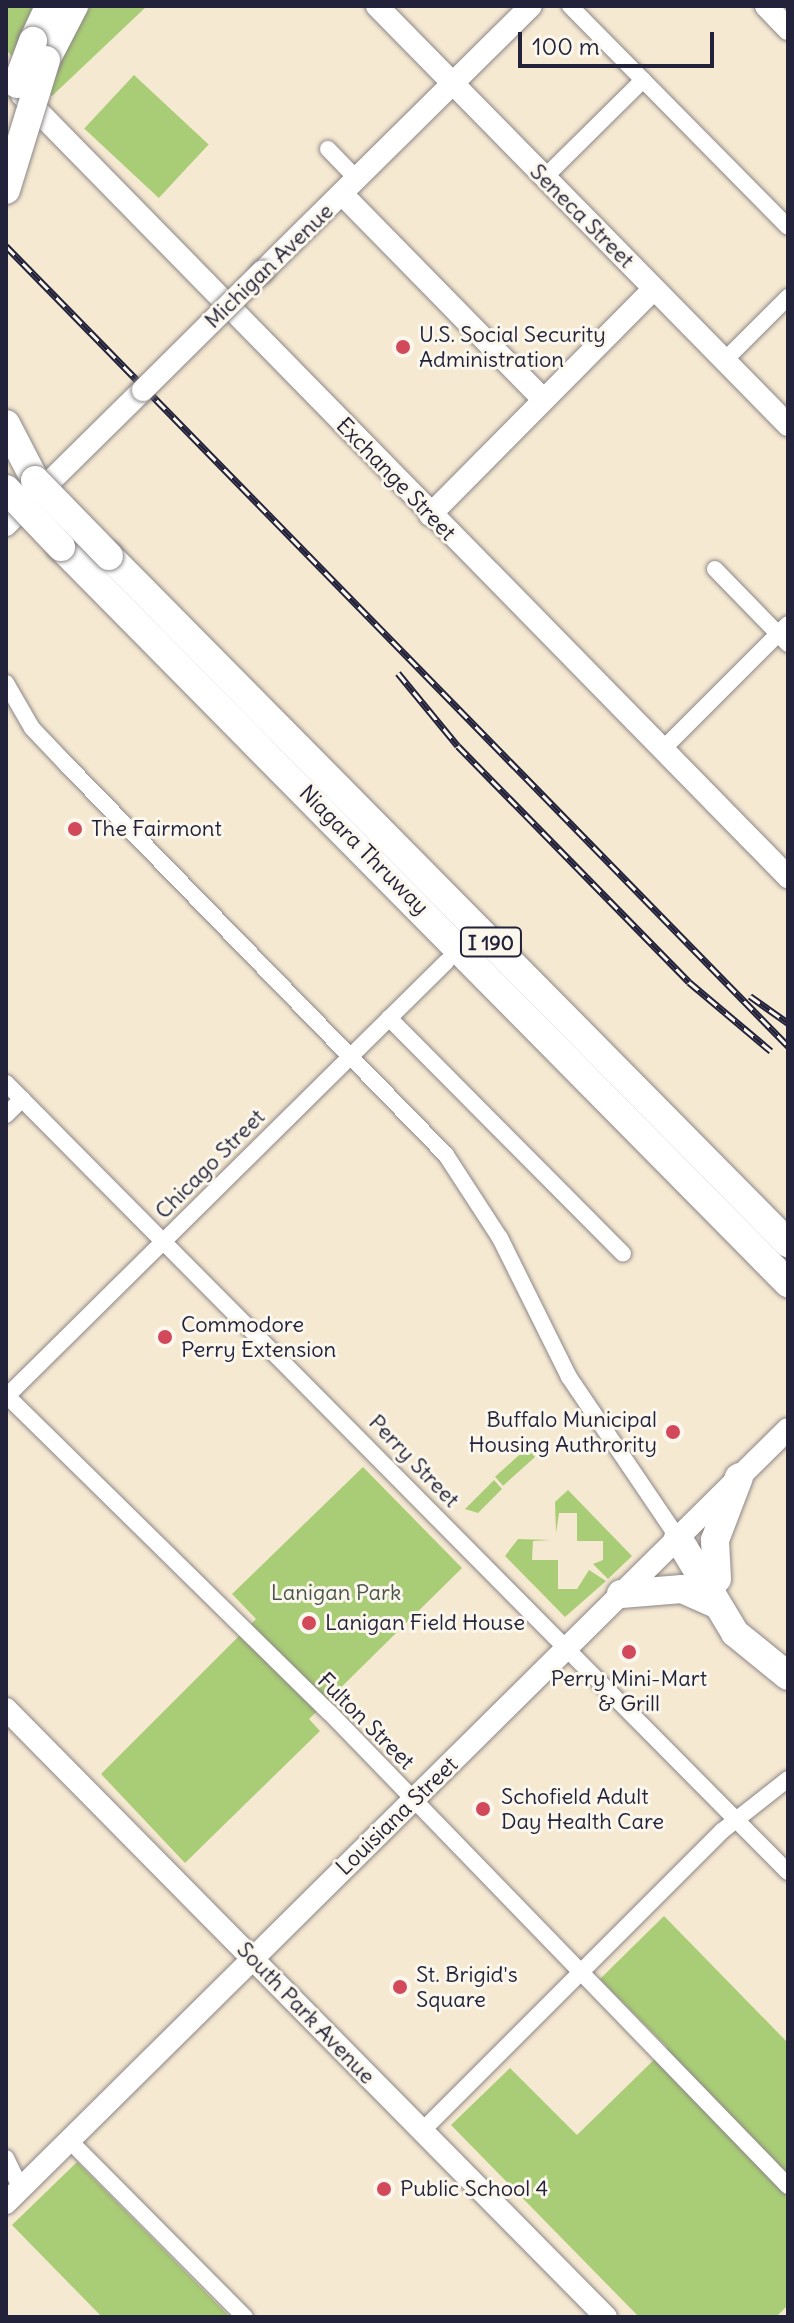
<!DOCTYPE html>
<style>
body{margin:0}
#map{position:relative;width:794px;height:2323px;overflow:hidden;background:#f6e9d2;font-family:Delius,sans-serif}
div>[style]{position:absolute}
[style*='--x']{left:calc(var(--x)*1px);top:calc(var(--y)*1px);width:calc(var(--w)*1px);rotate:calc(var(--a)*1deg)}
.green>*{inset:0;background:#a9cd76;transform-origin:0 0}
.roads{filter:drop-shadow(0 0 2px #8c8686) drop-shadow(0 0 2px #8c8686)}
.street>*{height:16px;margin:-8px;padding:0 8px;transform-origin:8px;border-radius:8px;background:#fff}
.secondary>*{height:22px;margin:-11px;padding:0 11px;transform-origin:11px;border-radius:11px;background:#fff}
.highway>*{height:28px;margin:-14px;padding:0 14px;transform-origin:14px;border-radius:14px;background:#fff}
.rail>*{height:7px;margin-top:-3.5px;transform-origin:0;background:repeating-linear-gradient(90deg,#fbf7ec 0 12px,#22223b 0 24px);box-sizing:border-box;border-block:2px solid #22223b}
.bridges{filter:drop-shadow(0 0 2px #8c8686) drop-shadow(0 0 2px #8c8686)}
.secondary-bridge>*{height:22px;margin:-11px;padding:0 11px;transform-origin:11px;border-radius:11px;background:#fff}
.highway-bridge>*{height:28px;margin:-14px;padding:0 14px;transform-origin:14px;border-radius:14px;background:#fff}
.dots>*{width:22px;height:22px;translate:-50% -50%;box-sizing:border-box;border:4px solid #fbf7ec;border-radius:50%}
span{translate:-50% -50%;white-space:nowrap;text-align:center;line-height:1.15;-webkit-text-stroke:6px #fbf7ec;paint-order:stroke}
.shield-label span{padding:2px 6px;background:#fbf7ec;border:2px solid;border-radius:6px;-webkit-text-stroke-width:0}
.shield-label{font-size:20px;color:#22223b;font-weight:700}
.street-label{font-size:22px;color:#22223b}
.poi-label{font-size:22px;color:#22223b}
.left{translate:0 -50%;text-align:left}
.right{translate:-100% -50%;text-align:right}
.park-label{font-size:22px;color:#4a554d}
.frame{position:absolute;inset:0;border:8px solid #22223b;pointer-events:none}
.scale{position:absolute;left:518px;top:32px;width:196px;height:36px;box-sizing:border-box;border:4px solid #22223b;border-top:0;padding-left:10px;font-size:24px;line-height:28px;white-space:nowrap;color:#22223b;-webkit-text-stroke:6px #fbf7ec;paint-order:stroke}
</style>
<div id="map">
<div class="green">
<i style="clip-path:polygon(6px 6px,41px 6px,16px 60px,6px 50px)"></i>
<i style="clip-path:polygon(91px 6px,147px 6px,52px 96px,47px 92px,67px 43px)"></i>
<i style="left:134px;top:75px;width:102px;height:73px;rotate:43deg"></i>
<i style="left:527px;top:1448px;width:12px;height:43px;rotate:48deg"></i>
<i style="clip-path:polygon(363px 1467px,462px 1568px,309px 1719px,320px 1731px,185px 1863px,101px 1774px,256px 1619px,232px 1594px)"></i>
<i style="clip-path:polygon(494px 1480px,502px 1489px,478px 1513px,465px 1509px)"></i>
<i style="clip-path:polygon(568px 1490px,632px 1556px,608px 1579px,593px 1564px,603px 1560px,603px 1541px,577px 1541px,577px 1513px,559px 1513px,556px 1533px,555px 1502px)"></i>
<i style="clip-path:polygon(518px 1539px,551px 1540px,533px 1541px,532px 1560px,558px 1560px,558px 1589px,577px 1589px,589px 1570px,606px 1581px,565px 1617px,505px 1556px)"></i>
<i style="clip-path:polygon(664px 1916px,788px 2043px,788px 2305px,776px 2317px,639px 2317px,451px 2125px,510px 2068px,577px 2135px,667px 2047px,600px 1979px)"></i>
<i style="clip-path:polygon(77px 2162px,230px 2317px,102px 2317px,54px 2268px,12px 2225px)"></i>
</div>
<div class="roads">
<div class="street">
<i style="--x:570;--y:6;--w:310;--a:45.4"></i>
<i style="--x:328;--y:149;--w:42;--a:46"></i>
<i style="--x:545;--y:177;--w:138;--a:-44.7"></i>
<i style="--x:725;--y:360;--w:89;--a:-45"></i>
<i style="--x:715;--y:569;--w:105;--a:45.8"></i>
<i style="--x:6;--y:683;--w:52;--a:60"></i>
<i style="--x:32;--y:728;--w:52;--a:46.5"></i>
<i style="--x:68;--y:766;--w:542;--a:45.82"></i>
<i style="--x:446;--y:1155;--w:99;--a:57"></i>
<i style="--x:500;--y:1238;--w:155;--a:63.6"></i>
<i style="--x:569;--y:1377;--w:194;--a:55.9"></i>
<i style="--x:662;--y:750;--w:178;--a:-45"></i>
<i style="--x:389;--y:1018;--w:332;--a:45.2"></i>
<i style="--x:6;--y:1083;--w:1111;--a:45.26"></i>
<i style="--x:6;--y:1115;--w:23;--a:-45"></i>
<i style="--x:6;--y:1395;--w:453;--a:44.5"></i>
<i style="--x:329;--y:1712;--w:660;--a:45.92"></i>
<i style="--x:6;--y:1397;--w:619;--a:-44.67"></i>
<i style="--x:421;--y:2132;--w:426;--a:-45"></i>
<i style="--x:722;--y:1831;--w:84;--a:-38.2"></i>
<i style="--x:70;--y:2141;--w:248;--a:45.2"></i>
<i style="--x:6;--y:2158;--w:34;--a:64"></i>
</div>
<div class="secondary">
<i style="--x:377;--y:6;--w:587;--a:45.55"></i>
<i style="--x:766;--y:6;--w:32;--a:46"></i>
<i style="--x:22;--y:95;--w:1095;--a:45.59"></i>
<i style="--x:342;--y:194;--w:287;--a:45.6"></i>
<i style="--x:262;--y:272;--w:378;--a:-44.7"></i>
<i style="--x:430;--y:515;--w:318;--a:-45.3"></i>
<i style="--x:6;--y:525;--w:192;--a:-44.6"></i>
<i style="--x:6;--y:1709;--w:854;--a:45.38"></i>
<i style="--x:6;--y:2203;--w:1100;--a:-44.71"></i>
</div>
<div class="highway">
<i style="--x:33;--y:41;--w:38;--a:-65"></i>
<i style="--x:46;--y:60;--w:61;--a:-62.6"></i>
<i style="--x:6;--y:424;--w:63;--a:62.6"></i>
<i style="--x:61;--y:547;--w:1035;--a:45.35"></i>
<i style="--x:109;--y:556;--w:966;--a:45.34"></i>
<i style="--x:678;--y:1538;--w:111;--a:59"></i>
<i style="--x:735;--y:1633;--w:68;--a:39.1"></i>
<i style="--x:717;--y:1579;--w:39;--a:-93"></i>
<i style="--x:715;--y:1540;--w:67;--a:-69.1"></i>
<i style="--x:621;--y:1594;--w:61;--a:-4.7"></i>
<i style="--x:682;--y:1589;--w:37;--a:24"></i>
</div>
</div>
<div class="rail">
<i style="--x:6;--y:246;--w:1119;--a:45.65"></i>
<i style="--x:398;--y:673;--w:94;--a:50.6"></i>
<i style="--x:458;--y:746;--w:330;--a:45.6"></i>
<i style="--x:689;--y:982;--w:107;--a:40.1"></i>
<i style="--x:750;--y:996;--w:47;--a:35.4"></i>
</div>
<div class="bridges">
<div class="secondary-bridge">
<i style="--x:143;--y:390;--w:168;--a:-44.8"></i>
</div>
<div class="highway-bridge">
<i style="--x:17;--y:84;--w:46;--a:-69.6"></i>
<i style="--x:6;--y:190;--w:136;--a:-72.9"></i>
<i style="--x:35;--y:480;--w:106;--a:45.8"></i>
<i style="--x:6;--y:489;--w:80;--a:46.5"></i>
</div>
</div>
<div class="dots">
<i style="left:403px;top:347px;background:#d1495b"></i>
<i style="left:75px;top:829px;background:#d1495b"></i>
<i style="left:165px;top:1337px;background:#d1495b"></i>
<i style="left:673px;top:1432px;background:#d1495b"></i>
<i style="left:309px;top:1623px;background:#d1495b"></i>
<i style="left:629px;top:1652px;background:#d1495b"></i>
<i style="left:483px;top:1809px;background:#d1495b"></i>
<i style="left:400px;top:1987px;background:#d1495b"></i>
<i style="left:384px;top:2189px;background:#d1495b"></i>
</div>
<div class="shield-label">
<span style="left:491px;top:942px">I 190</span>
</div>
<div class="street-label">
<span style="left:582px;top:216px;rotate:45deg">Seneca Street</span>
<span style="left:269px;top:266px;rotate:-44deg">Michigan Avenue</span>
<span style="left:396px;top:479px;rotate:46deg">Exchange Street</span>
<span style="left:364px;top:850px;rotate:45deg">Niagara Thruway</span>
<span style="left:210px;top:1164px;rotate:-45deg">Chicago Street</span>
<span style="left:414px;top:1461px;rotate:46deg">Perry Street</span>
<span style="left:366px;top:1721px;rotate:45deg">Fulton Street</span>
<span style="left:397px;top:1816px;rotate:-44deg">Louisiana Street</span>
<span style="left:306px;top:2013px;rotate:46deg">South Park Avenue</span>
</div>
<div class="poi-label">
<span class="left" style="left:419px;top:347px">U.S. Social Security<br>Administration</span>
<span class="left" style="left:91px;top:829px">The Fairmont</span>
<span class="left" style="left:181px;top:1337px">Commodore<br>Perry Extension</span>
<span class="right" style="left:657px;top:1432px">Buffalo Municipal<br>Housing Authrority</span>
<span class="left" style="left:325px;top:1623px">Lanigan Field House</span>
<span style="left:629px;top:1691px">Perry Mini-Mart<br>&amp; Grill</span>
<span class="left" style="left:501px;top:1809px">Schofield Adult<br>Day Health Care</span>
<span class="left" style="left:416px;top:1987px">St. Brigid's<br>Square</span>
<span class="left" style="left:400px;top:2189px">Public School 4</span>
</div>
<div class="park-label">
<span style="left:336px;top:1593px">Lanigan Park</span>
</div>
<div class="frame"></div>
<div class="scale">100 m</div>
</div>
